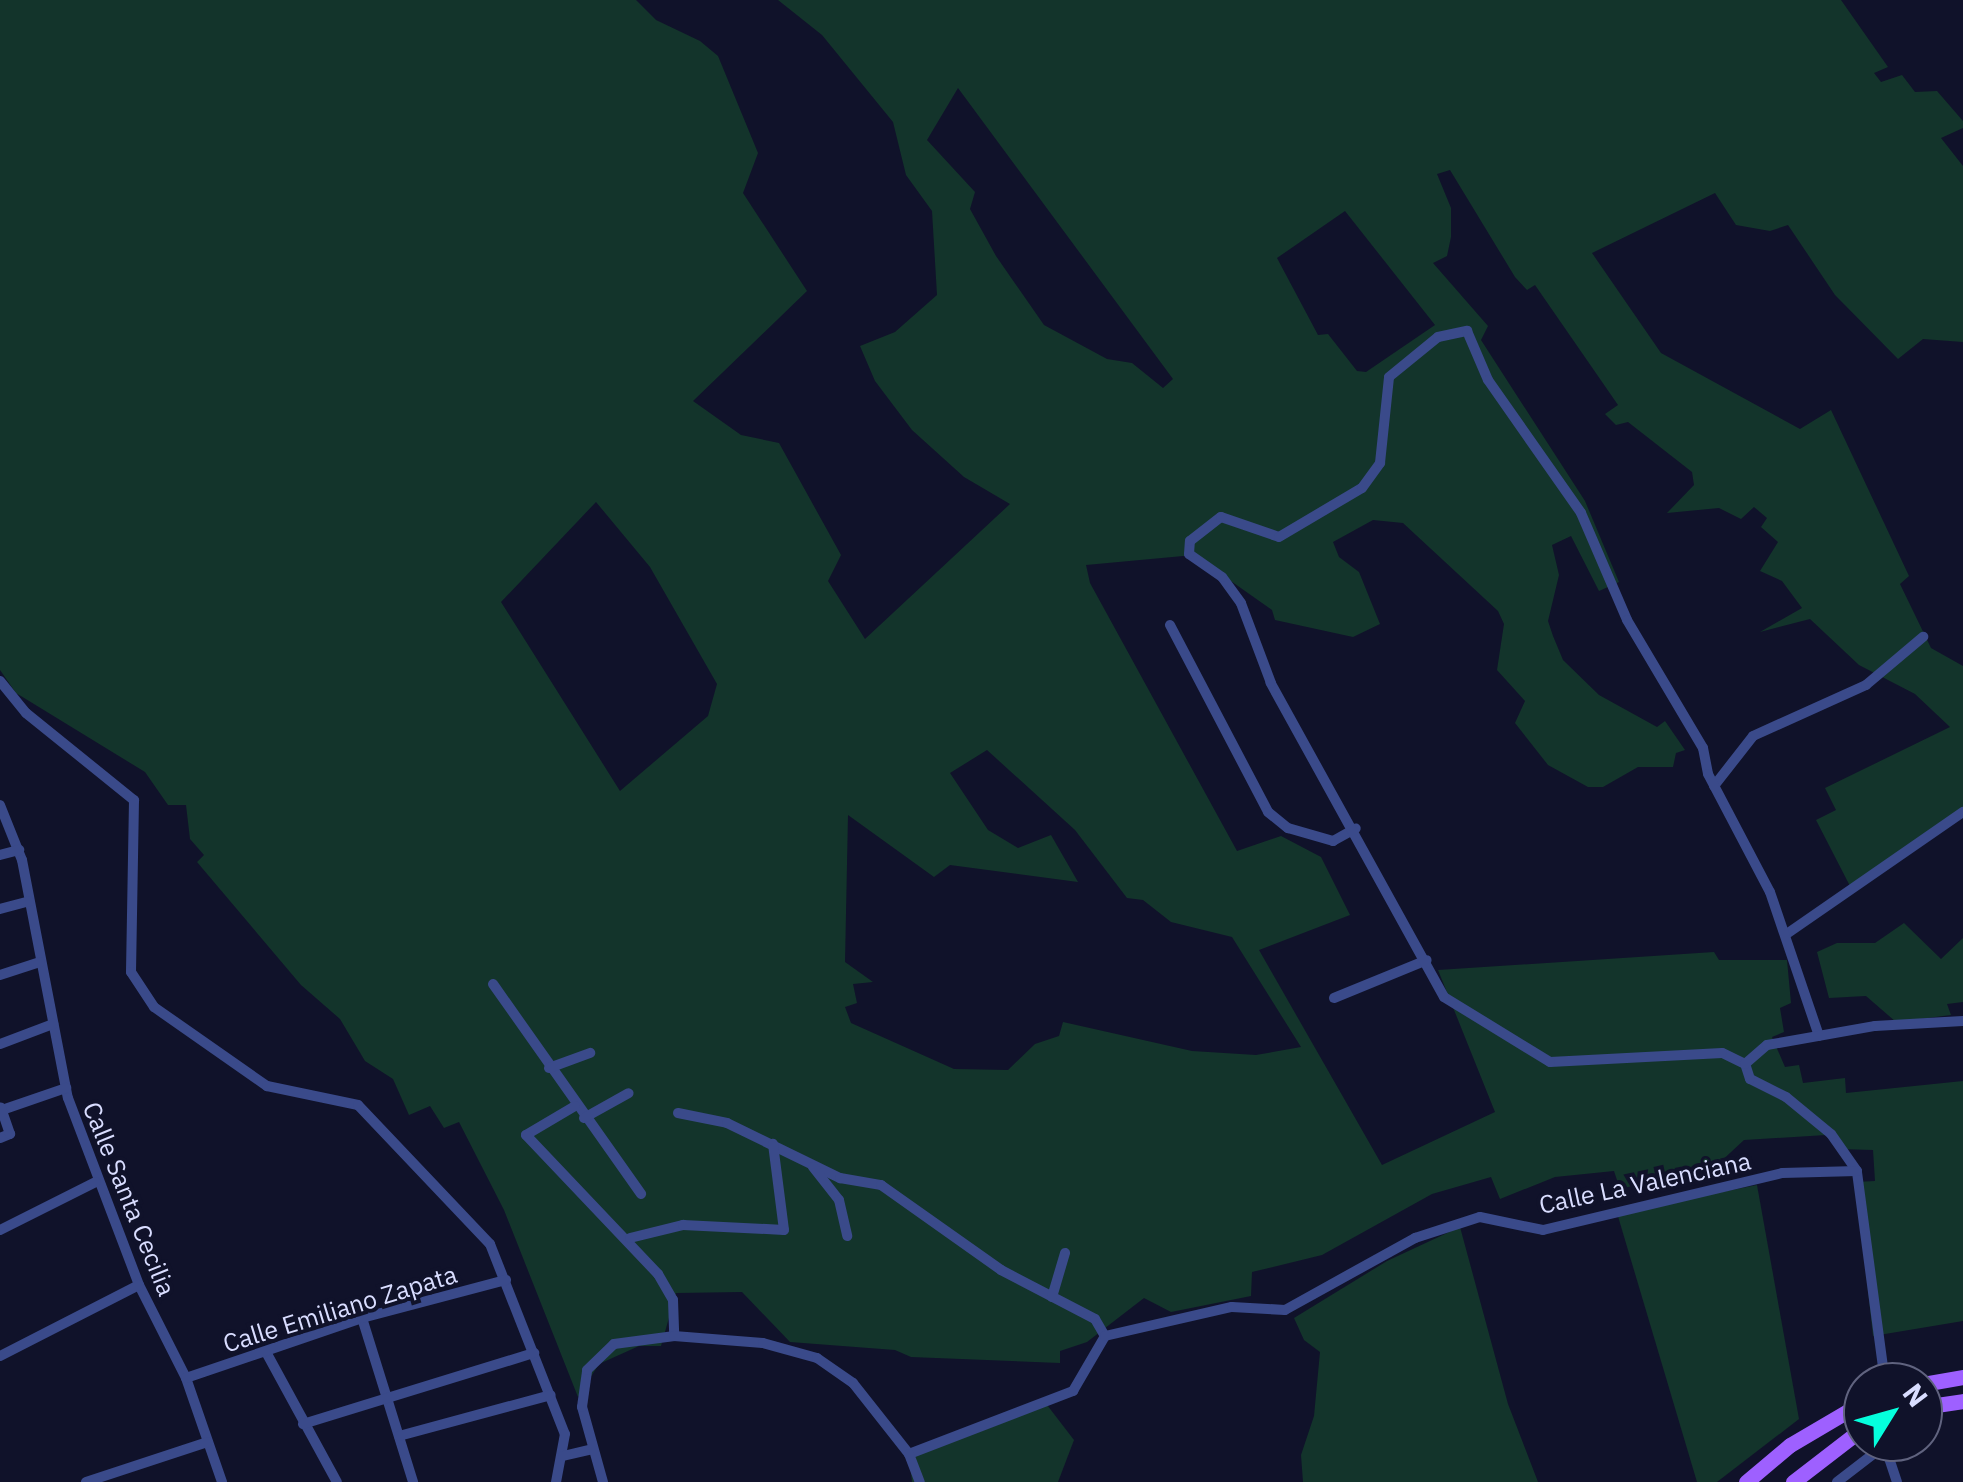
<!DOCTYPE html>
<style>
body{margin:0}
#map{position:relative;width:1963px;height:1482px;overflow:hidden;background:#10122a;font-family:"IBM Plex Sans",sans-serif}
div>[style]{position:absolute}
[style*='--x']{left:calc(var(--x)*1px);top:calc(var(--y)*1px);width:calc(var(--w)*1px);rotate:calc(var(--a)*1deg)}
.green>*{inset:0;background:#13342b}
.minor>*{height:10px;margin:-5px;padding:0 5px;transform-origin:5px;border-radius:5px;background:#3a4a8a}
.primary>*{height:15px;margin:-7.5px;padding:0 7.5px;transform-origin:7.5px;border-radius:7.5px;background:#9e60ff}
span{translate:-50% -50%;white-space:nowrap;text-align:center;line-height:1.15;-webkit-text-stroke:8px #10122a;paint-order:stroke}
.street-label{font-size:25px;color:#d9ddff}
.north{position:absolute;left:1843px;top:1362px;width:100px;height:100px;box-sizing:border-box;background:#10122a;border:2px solid #60637f;border-radius:50%;rotate:53deg;font-size:28px;font-weight:700;line-height:40px;text-align:center;color:#d9ddff}
.north::after{content:'';display:block;margin:auto;width:35px;height:45px;background:#05ffdd;clip-path:polygon(50% 0,100% 100%,50% 72%,0 100%)}
</style>
<div id="map">
<div class="green">
<i style="clip-path:polygon(evenodd,0 0,636px 0,656px 20px,700px 41px,718px 56px,758px 153px,743px 193px,807px 291px,693px 401px,741px 435px,779px 443px,841px 555px,828px 581px,865px 639px,1010px 504px,964px 477px,912px 430px,875px 381px,860px 346px,895px 332px,937px 295px,932px 211px,906px 175px,893px 122px,822px 35px,778px 0,1841px 0,1888px 67px,1874px 73px,1881px 82px,1902px 75px,1915px 92px,1937px 91px,1963px 121px,1963px 128px,1941px 138px,1963px 166px,1963px 342px,1923px 339px,1898px 359px,1835px 295px,1788px 225px,1770px 231px,1736px 225px,1715px 193px,1592px 253px,1661px 353px,1800px 429px,1831px 410px,1909px 576px,1900px 584px,1931px 648px,1963px 666px,1963px 812px,1851px 888px,1816px 820px,1836px 810px,1825px 788px,1950px 727px,1915px 694px,1859px 665px,1810px 619px,1760px 632px,1802px 608px,1782px 581px,1760px 571px,1778px 542px,1761px 527px,1767px 518px,1754px 507px,1741px 519px,1719px 508px,1667px 513px,1694px 485px,1692px 472px,1628px 422px,1616px 425px,1605px 414px,1618px 405px,1535px 285px,1527px 290px,1515px 277px,1450px 170px,1437px 174px,1451px 208px,1451px 237px,1447px 256px,1433px 263px,1488px 326px,1481px 340px,1585px 501px,1619px 582px,1599px 591px,1571px 536px,1552px 545px,1559px 575px,1548px 621px,1553px 636px,1563px 660px,1599px 695px,1657px 727px,1665px 721px,1685px 750px,1676px 753px,1673px 767px,1638px 767px,1603px 787px,1588px 787px,1548px 765px,1515px 723px,1525px 701px,1497px 670px,1504px 624px,1498px 611px,1403px 523px,1373px 520px,1333px 542px,1339px 557px,1359px 572px,1380px 624px,1353px 637px,1275px 620px,1272px 610px,1194px 555px,1086px 565px,1090px 583px,1237px 851px,1281px 836px,1321px 857px,1350px 915px,1259px 950px,1382px 1165px,1495px 1112px,1438px 970px,1714px 952px,1719px 960px,1787px 960px,1791px 1003px,1780px 1008px,1784px 1032px,1772px 1037px,1785px 1067px,1799px 1065px,1803px 1083px,1845px 1078px,1846px 1093px,1963px 1081px,1963px 1321px,1873px 1336px,1856px 1182px,1875px 1181px,1873px 1150px,1839px 1149px,1826px 1135px,1744px 1140px,1717px 1165px,1620px 1189px,1614px 1171px,1555px 1177px,1500px 1199px,1491px 1177px,1432px 1194px,1322px 1255px,1252px 1272px,1251px 1296px,1171px 1312px,1144px 1298px,1087px 1342px,1060px 1351px,1060px 1363px,911px 1357px,895px 1350px,790px 1342px,742px 1292px,676px 1293px,661px 1346px,639px 1346px,599px 1364px,578px 1397px,504px 1210px,459px 1122px,444px 1128px,430px 1106px,409px 1115px,393px 1079px,365px 1061px,340px 1019px,301px 985px,197px 862px,204px 855px,190px 839px,186px 805px,168px 805px,145px 772px,16px 693px,0 670px,0 0,958px 88px,1173px 379px,1163px 388px,1132px 363px,1107px 359px,1044px 325px,996px 256px,970px 209px,975px 192px,927px 140px,958px 88px,0 0,1345px 211px,1435px 325px,1366px 372px,1357px 371px,1328px 334px,1318px 335px,1277px 258px,1345px 211px,0 0,596px 502px,650px 567px,717px 684px,708px 716px,620px 791px,501px 602px,596px 502px,0 0,987px 750px,1075px 830px,1127px 898px,1143px 900px,1171px 922px,1232px 937px,1301px 1047px,1256px 1055px,1192px 1051px,1063px 1022px,1059px 1036px,1035px 1044px,1008px 1070px,954px 1069px,851px 1023px,845px 1007px,857px 1003px,853px 984px,873px 982px,845px 962px,848px 815px,934px 877px,950px 865px,1078px 882px,1051px 835px,1018px 848px,988px 830px,950px 773px,987px 750px)"></i>
<i style="clip-path:polygon(1904px 923px,1941px 959px,1963px 938px,1963px 1002px,1947px 1004px,1951px 1015px,1896px 1022px,1866px 996px,1829px 998px,1817px 952px,1837px 943px,1875px 943px)"></i>
<i style="clip-path:polygon(1757px 1185px,1799px 1419px,1717px 1482px,1697px 1482px,1617px 1213px)"></i>
<i style="clip-path:polygon(1460px 1227px,1508px 1404px,1538px 1482px,1303px 1482px,1301px 1455px,1314px 1416px,1320px 1352px,1304px 1340px,1294px 1318px,1387px 1261px)"></i>
<i style="clip-path:polygon(1044px 1401px,1074px 1440px,1058px 1482px,912px 1482px,909px 1454px)"></i>
</div>
<div class="minor">
<i style="--x:1170;--y:625;--w:211;--a:62.3"></i>
<i style="--x:1268;--y:812;--w:26;--a:39"></i>
<i style="--x:1288;--y:828;--w:47;--a:16.1"></i>
<i style="--x:1333;--y:841;--w:26;--a:-29"></i>
<i style="--x:0;--y:681;--w:41;--a:50.9"></i>
<i style="--x:26;--y:713;--w:139;--a:38.9"></i>
<i style="--x:134;--y:800;--w:172;--a:91"></i>
<i style="--x:131;--y:972;--w:42;--a:56.7"></i>
<i style="--x:154;--y:1007;--w:138;--a:35"></i>
<i style="--x:267;--y:1086;--w:93;--a:11.8"></i>
<i style="--x:358;--y:1105;--w:192;--a:46.5"></i>
<i style="--x:490;--y:1244;--w:204;--a:68.5"></i>
<i style="--x:565;--y:1434;--w:49;--a:100.6"></i>
<i style="--x:1714;--y:786;--w:63;--a:-52"></i>
<i style="--x:1753;--y:736;--w:124;--a:-24.3"></i>
<i style="--x:1866;--y:685;--w:75;--a:-40.1"></i>
<i style="--x:0;--y:805;--w:59;--a:68.2"></i>
<i style="--x:22;--y:860;--w:242;--a:79.1"></i>
<i style="--x:68;--y:1098;--w:200;--a:69.2"></i>
<i style="--x:139;--y:1285;--w:104;--a:63.2"></i>
<i style="--x:186;--y:1378;--w:110;--a:70.9"></i>
<i style="--x:0;--y:855;--w:20;--a:-15"></i>
<i style="--x:0;--y:909;--w:30;--a:-15"></i>
<i style="--x:1788;--y:933;--w:213;--a:-34.7"></i>
<i style="--x:0;--y:975;--w:42;--a:-18"></i>
<i style="--x:493;--y:984;--w:257;--a:54.8"></i>
<i style="--x:1334;--y:998;--w:100;--a:-22.2"></i>
<i style="--x:0;--y:1044;--w:57;--a:-20.7"></i>
<i style="--x:1745;--y:1064;--w:25;--a:-154"></i>
<i style="--x:1722;--y:1053;--w:172;--a:177"></i>
<i style="--x:1550;--y:1062;--w:124;--a:-148.5"></i>
<i style="--x:1444;--y:997;--w:359;--a:-118.9"></i>
<i style="--x:1271;--y:683;--w:85;--a:-110.6"></i>
<i style="--x:1241;--y:603;--w:32;--a:-126"></i>
<i style="--x:1222;--y:577;--w:40;--a:-145.1"></i>
<i style="--x:1189;--y:554;--w:13;--a:-86"></i>
<i style="--x:1190;--y:541;--w:39;--a:-38"></i>
<i style="--x:1221;--y:517;--w:61;--a:19"></i>
<i style="--x:1279;--y:537;--w:96;--a:-30.6"></i>
<i style="--x:1362;--y:488;--w:31;--a:-54"></i>
<i style="--x:1380;--y:463;--w:86;--a:-84"></i>
<i style="--x:1389;--y:377;--w:63;--a:-39.2"></i>
<i style="--x:1438;--y:337;--w:30;--a:-12"></i>
<i style="--x:1467;--y:331;--w:53;--a:66.8"></i>
<i style="--x:1488;--y:380;--w:162;--a:55"></i>
<i style="--x:1581;--y:513;--w:116;--a:66.7"></i>
<i style="--x:1627;--y:620;--w:149;--a:59.3"></i>
<i style="--x:1703;--y:748;--w:26;--a:79"></i>
<i style="--x:1708;--y:774;--w:133;--a:62.3"></i>
<i style="--x:1770;--y:892;--w:152;--a:71.2"></i>
<i style="--x:549;--y:1068;--w:44;--a:-20.1"></i>
<i style="--x:575;--y:1106;--w:57;--a:149.4"></i>
<i style="--x:526;--y:1135;--w:192;--a:46.5"></i>
<i style="--x:658;--y:1274;--w:30;--a:60"></i>
<i style="--x:673;--y:1300;--w:36;--a:88"></i>
<i style="--x:2;--y:1110;--w:68;--a:-19"></i>
<i style="--x:678;--y:1113;--w:50;--a:11.5"></i>
<i style="--x:727;--y:1123;--w:126;--a:26"></i>
<i style="--x:840;--y:1178;--w:42;--a:9.7"></i>
<i style="--x:881;--y:1185;--w:147;--a:35.3"></i>
<i style="--x:1001;--y:1270;--w:106;--a:27.5"></i>
<i style="--x:1095;--y:1319;--w:20;--a:60"></i>
<i style="--x:584;--y:1118;--w:51;--a:-29.1"></i>
<i style="--x:0;--y:1138;--w:11;--a:-22"></i>
<i style="--x:10;--y:1134;--w:28;--a:-109"></i>
<i style="--x:813;--y:1167;--w:42;--a:51.8"></i>
<i style="--x:839;--y:1200;--w:37;--a:77"></i>
<i style="--x:0;--y:1230;--w:107;--a:-26.6"></i>
<i style="--x:630;--y:1238;--w:55;--a:-13.8"></i>
<i style="--x:683;--y:1225;--w:101;--a:2.8"></i>
<i style="--x:784;--y:1230;--w:87;--a:-97.3"></i>
<i style="--x:1052;--y:1297;--w:46;--a:-73.5"></i>
<i style="--x:362;--y:1318;--w:172;--a:72.7"></i>
<i style="--x:266;--y:1352;--w:148;--a:61.4"></i>
<i style="--x:0;--y:1356;--w:156;--a:-27.1"></i>
<i style="--x:186;--y:1378;--w:186;--a:-18.8"></i>
<i style="--x:362;--y:1318;--w:149;--a:-14.8"></i>
<i style="--x:1885;--y:1382;--w:213;--a:-97.6"></i>
<i style="--x:1857;--y:1171;--w:45;--a:-125.1"></i>
<i style="--x:1831;--y:1134;--w:58;--a:-140.6"></i>
<i style="--x:1786;--y:1097;--w:40;--a:-153.4"></i>
<i style="--x:1750;--y:1079;--w:16;--a:-108"></i>
<i style="--x:1745;--y:1064;--w:29;--a:-41"></i>
<i style="--x:1767;--y:1045;--w:110;--a:-10"></i>
<i style="--x:1875;--y:1026;--w:88;--a:-3.3"></i>
<i style="--x:303;--y:1424;--w:242;--a:-17.1"></i>
<i style="--x:399;--y:1436;--w:157;--a:-15.1"></i>
<i style="--x:1884;--y:1443;--w:41;--a:71.6"></i>
<i style="--x:909;--y:1454;--w:176;--a:-21"></i>
<i style="--x:1073;--y:1391;--w:64;--a:-59.8"></i>
<i style="--x:1105;--y:1336;--w:130;--a:-12.9"></i>
<i style="--x:1232;--y:1307;--w:53;--a:3.2"></i>
<i style="--x:1285;--y:1310;--w:149;--a:-29"></i>
<i style="--x:1415;--y:1238;--w:68;--a:-17.9"></i>
<i style="--x:1480;--y:1217;--w:64;--a:11.7"></i>
<i style="--x:1543;--y:1230;--w:246;--a:-13.4"></i>
<i style="--x:1782;--y:1173;--w:75;--a:-1.5"></i>
<i style="--x:563;--y:1456;--w:28;--a:-13"></i>
<i style="--x:86;--y:1482;--w:128;--a:-18.2"></i>
<i style="--x:603;--y:1482;--w:78;--a:-105.6"></i>
<i style="--x:582;--y:1407;--w:37;--a:-82"></i>
<i style="--x:587;--y:1370;--w:37;--a:-44"></i>
<i style="--x:614;--y:1344;--w:61;--a:-7.6"></i>
<i style="--x:674;--y:1336;--w:89;--a:4.5"></i>
<i style="--x:763;--y:1343;--w:56;--a:15.5"></i>
<i style="--x:817;--y:1358;--w:44;--a:34.8"></i>
<i style="--x:853;--y:1383;--w:90;--a:51.7"></i>
<i style="--x:909;--y:1454;--w:30;--a:69"></i>
<i style="--x:1837;--y:1482;--w:61;--a:-37.6"></i>
</div>
<div class="primary">
<i style="--x:1923;--y:1384;--w:41;--a:-9.9"></i>
<i style="--x:1923;--y:1407;--w:40;--a:-8.5"></i>
<i style="--x:1746;--y:1482;--w:57;--a:-40.1"></i>
<i style="--x:1790;--y:1445;--w:85;--a:-30.5"></i>
<i style="--x:1793;--y:1482;--w:88;--a:-37.6"></i>
</div>
<div class="street-label">
<span style="left:1645px;top:1183px;rotate:-12deg">Calle La Valenciana</span>
<span style="left:129px;top:1199px;rotate:68deg">Calle Santa Cecilia</span>
<span style="left:340px;top:1309px;rotate:-17deg">Calle Emiliano Zapata</span>
</div>
<div class="north">N</div>
</div>
